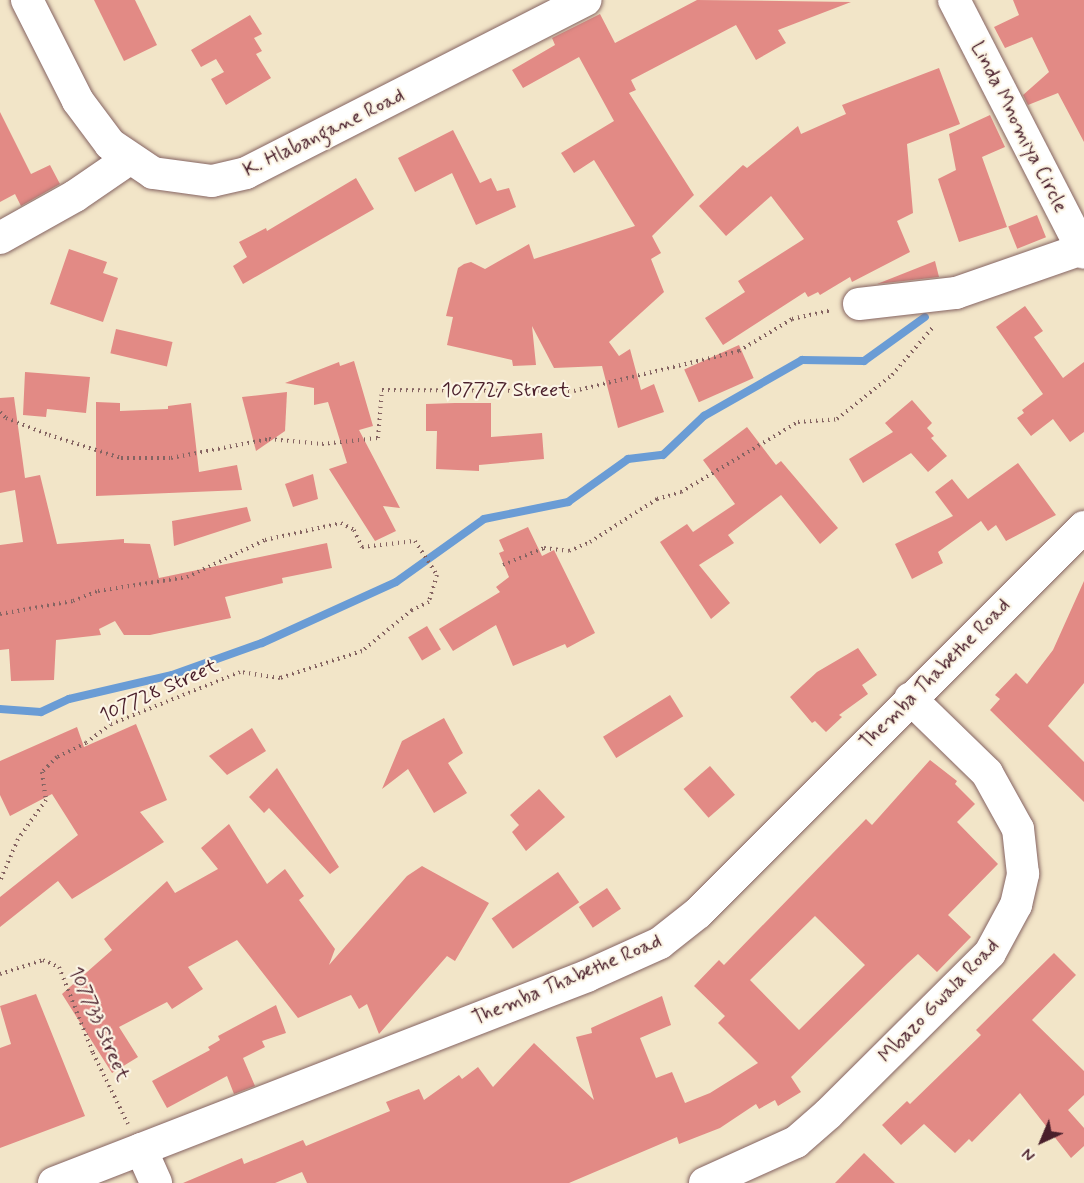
<!DOCTYPE html>
<style>
body{margin:0}
#map{position:relative;width:1084px;height:1183px;overflow:hidden;background:#f2e5c8;font-family:Mynerve,sans-serif}
div>[style]{position:absolute}
[style*='--x']{left:calc(var(--x)*1px);top:calc(var(--y)*1px);width:calc(var(--w)*1px);rotate:calc(var(--a)*1deg)}
.stream>*{height:8px;margin:-4px;padding:0 4px;transform-origin:4px;border-radius:4px;background:#6a9cd5}
.building>*{inset:0;background:#e28a85;transform-origin:0 0}
.path>*{height:4px;margin-top:-2px;transform-origin:0;background:repeating-linear-gradient(90deg,#856462 0 1.5px,transparent 0 6px)}
.roads{filter:drop-shadow(0 0 2px #856462) drop-shadow(0 0 2px #856462)}
.minor>*{height:32px;margin:-16px;padding:0 16px;transform-origin:16px;border-radius:16px;background:#fff}
span{translate:-50% -50%;white-space:nowrap;text-align:center;line-height:1.15;-webkit-text-stroke:4.5px #fcf5e5;paint-order:stroke}
.street-label{font-size:20px;color:#4a1f2b}
.north{position:absolute;left:1012px;top:1111px;width:60px;height:60px;-webkit-text-stroke:4px #fcf5e5;paint-order:stroke;rotate:224deg;font-size:16px;font-weight:700;line-height:24px;text-align:center;color:#4a1f2b}
.north::after{content:'';display:block;margin:auto;width:21px;height:27px;background:#4a1f2b;clip-path:polygon(50% 0,100% 100%,50% 72%,0 100%)}
</style>
<div id="map">
<div class="stream">
<i style="--x:0;--y:709;--w:41;--a:4.2"></i>
<i style="--x:41;--y:712;--w:31;--a:-25"></i>
<i style="--x:69;--y:699;--w:106;--a:-13.1"></i>
<i style="--x:172;--y:675;--w:96;--a:-19.6"></i>
<i style="--x:262;--y:643;--w:147;--a:-24.5"></i>
<i style="--x:396;--y:582;--w:108;--a:-35.6"></i>
<i style="--x:484;--y:519;--w:86;--a:-11.4"></i>
<i style="--x:568;--y:502;--w:74;--a:-35.6"></i>
<i style="--x:628;--y:459;--w:35;--a:-7"></i>
<i style="--x:663;--y:455;--w:57;--a:-43.6"></i>
<i style="--x:704;--y:416;--w:113;--a:-29.7"></i>
<i style="--x:802;--y:360;--w:62;--a:0.9"></i>
<i style="--x:864;--y:361;--w:75;--a:-35.8"></i>
</div>
<div class="building">
<i style="clip-path:polygon(94px 0,135px 0,157px 45px,124px 61px)"></i>
<i style="clip-path:polygon(697px 0,851px 2px,778px 30px,786px 43px,756px 60px,736px 25px,631px 80px,636px 90px,629px 93px,694px 195px,652px 236px,661px 253px,651px 259px,664px 292px,609px 342px,619px 356px,630px 349px,641px 390px,654px 384px,664px 412px,618px 428px,602px 366px,554px 368px,532px 326px,536px 365px,513px 366px,512px 360px,447px 345px,453px 317px,446px 316px,458px 268px,464px 264px,471px 262px,485px 269px,529px 244px,534px 259px,635px 226px,594px 160px,574px 173px,561px 153px,614px 121px,579px 57px,523px 88px,512px 70px,555px 45px,552px 38px,600px 14px,615px 43px)"></i>
<i style="clip-path:polygon(1013px 0,1084px 0,1084px 142px,1058px 93px,1028px 105px,1023px 95px,1049px 72px,1032px 37px,1005px 48px,994px 27px,1019px 15px)"></i>
<i style="clip-path:polygon(250px 15px,262px 34px,254px 38px,262px 51px,256px 54px,271px 78px,226px 105px,211px 79px,224px 72px,216px 59px,201px 67px,191px 50px)"></i>
<i style="clip-path:polygon(939px 68px,960px 124px,907px 144px,913px 213px,897px 221px,910px 252px,852px 282px,850px 277px,820px 295px,818px 292px,808px 297px,805px 292px,723px 345px,705px 318px,745px 292px,738px 281px,804px 239px,771px 196px,726px 236px,699px 206px,743px 165px,747px 168px,798px 126px,801px 134px,846px 114px,842px 105px)"></i>
<i style="clip-path:polygon(0 112px,31px 174px,50px 165px,60px 184px,21px 206px,15px 194px,0 202px)"></i>
<i style="clip-path:polygon(990px 115px,1005px 147px,982px 157px,1007px 227px,959px 242px,938px 179px,956px 170px,949px 134px)"></i>
<i style="clip-path:polygon(453px 130px,480px 183px,491px 178px,497px 191px,509px 188px,516px 207px,476px 225px,452px 173px,415px 192px,398px 158px)"></i>
<i style="clip-path:polygon(356px 178px,374px 209px,243px 284px,233px 266px,247px 257px,239px 242px,266px 228px,267px 231px)"></i>
<i style="left:1037px;top:215px;width:24px;height:31px;rotate:68deg"></i>
<i style="clip-path:polygon(69px 249px,107px 262px,103px 273px,118px 278px,103px 322px,50px 304px)"></i>
<i style="clip-path:polygon(935px 261px,939px 277px,877px 284px)"></i>
<i style="clip-path:polygon(1025px 306px,1043px 331px,1034px 337px,1063px 378px,1084px 362px,1084px 432px,1070px 442px,1053px 419px,1031px 436px,1017px 418px,1024px 413px,1022px 410px,1043px 394px,996px 327px)"></i>
<i style="left:116px;top:329px;width:58px;height:25px;rotate:13deg"></i>
<i style="left:739px;top:345px;width:36px;height:60px;rotate:66deg"></i>
<i style="clip-path:polygon(354px 361px,373px 426px,359px 430px,400px 508px,383px 506px,396px 531px,375px 541px,329px 469px,347px 463px,328px 402px,314px 405px,314px 388px,285px 383px,339px 362px,340px 366px)"></i>
<i style="clip-path:polygon(25px 372px,90px 377px,86px 413px,47px 409px,46px 417px,23px 415px)"></i>
<i style="clip-path:polygon(287px 392px,285px 431px,256px 451px,242px 397px)"></i>
<i style="clip-path:polygon(14px 397px,25px 478px,40px 475px,57px 544px,124px 539px,124px 543px,150px 544px,159px 578px,327px 543px,332px 568px,282px 578px,283px 583px,225px 597px,231px 618px,150px 635px,124px 635px,115px 621px,99px 629px,101px 635px,56px 640px,54px 680px,11px 681px,9px 649px,0 650px,0 545px,23px 542px,15px 490px,0 493px,0 398px)"></i>
<i style="clip-path:polygon(912px 400px,932px 423px,927px 428px,934px 436px,931px 438px,947px 456px,928px 472px,911px 453px,863px 483px,849px 459px,893px 432px,885px 423px)"></i>
<i style="clip-path:polygon(96px 402px,120px 403px,120px 411px,168px 409px,168px 406px,191px 403px,199px 472px,237px 465px,242px 490px,96px 496px)"></i>
<i style="clip-path:polygon(455px 403px,491px 403px,491px 437px,542px 433px,544px 459px,479px 465px,479px 471px,436px 469px,437px 431px,426px 431px,426px 404px)"></i>
<i style="clip-path:polygon(747px 427px,776px 465px,781px 461px,838px 528px,820px 544px,781px 495px,728px 535px,734px 543px,699px 565px,730px 603px,711px 619px,660px 542px,687px 524px,693px 532px,735px 504px,703px 460px)"></i>
<i style="clip-path:polygon(1018px 463px,1056px 515px,1006px 541px,996px 525px,988px 531px,981px 521px,938px 552px,943px 563px,912px 579px,895px 544px,953px 516px,935px 492px,952px 479px,968px 499px)"></i>
<i style="clip-path:polygon(313px 474px,318px 499px,293px 507px,285px 484px)"></i>
<i style="clip-path:polygon(247px 507px,251px 521px,174px 546px,172px 521px)"></i>
<i style="clip-path:polygon(528px 527px,542px 556px,554px 550px,595px 633px,567px 648px,565px 644px,513px 666px,496px 625px,453px 651px,439px 629px,500px 592px,496px 587px,509px 577px,499px 553px,504px 551px,499px 540px)"></i>
<i style="clip-path:polygon(1084px 581px,1084px 683px,1048px 726px,1084px 762px,1084px 802px,990px 710px,1000px 699px,995px 695px,1016px 673px,1027px 684px,1053px 650px)"></i>
<i style="left:427px;top:626px;width:27px;height:22px;rotate:59deg"></i>
<i style="clip-path:polygon(858px 648px,877px 675px,862px 685px,868px 694px,839px 715px,842px 717px,826px 732px,815px 721px,812px 723px,790px 697px,817px 672px)"></i>
<i style="left:670px;top:695px;width:25px;height:79px;rotate:58deg"></i>
<i style="clip-path:polygon(444px 718px,463px 753px,448px 763px,467px 793px,434px 813px,408px 769px,382px 789px,402px 741px)"></i>
<i style="clip-path:polygon(136px 724px,167px 800px,140px 812px,164px 842px,72px 899px,58px 881px,0 927px,0 897px,78px 835px,52px 794px,10px 816px,0 795px,0 761px,77px 727px,84px 747px)"></i>
<i style="clip-path:polygon(252px 728px,266px 751px,227px 775px,209px 756px)"></i>
<i style="clip-path:polygon(evenodd,930px 760px,957px 781px,955px 784px,975px 804px,957px 822px,998px 864px,948px 915px,971px 937px,937px 972px,918px 954px,908px 963px,791px 1077px,801px 1092px,778px 1106px,775px 1100px,759px 1109px,756px 1104px,720px 1128px,679px 1144px,677px 1137px,569px 1183px,307px 1183px,302px 1172px,275px 1183px,183px 1183px,242px 1158px,244px 1164px,303px 1140px,306px 1146px,390px 1111px,386px 1102px,419px 1089px,424px 1100px,459px 1075px,462px 1079px,478px 1067px,493px 1087px,534px 1043px,594px 1100px,576px 1037px,592px 1033px,591px 1028px,662px 996px,671px 1025px,640px 1038px,656px 1078px,672px 1072px,685px 1103px,710px 1093px,758px 1063px,718px 1023px,725px 1016px,694px 986px,719px 960px,724px 965px,866px 819px,872px 825px,930px 760px,815px 916px,865px 965px,799px 1030px,750px 980px,815px 916px)"></i>
<i style="left:710px;top:766px;width:38px;height:35px;rotate:49deg"></i>
<i style="clip-path:polygon(277px 768px,339px 867px,330px 874px,269px 808px,264px 813px,249px 797px)"></i>
<i style="clip-path:polygon(539px 789px,565px 817px,526px 851px,512px 832px,519px 825px,510px 815px)"></i>
<i style="clip-path:polygon(229px 824px,267px 884px,285px 869px,304px 896px,299px 900px,335px 949px,329px 965px,407px 876px,422px 866px,489px 903px,455px 961px,447px 956px,379px 1034px,367px 1004px,359px 1009px,351px 995px,298px 1018px,237px 940px,188px 967px,203px 989px,172px 1009px,167px 1002px,119px 1027px,138px 1057px,112px 1073px,62px 994px,112px 950px,104px 939px,167px 881px,175px 893px,218px 869px,201px 848px)"></i>
<i style="left:558px;top:872px;width:37px;height:81px;rotate:55deg"></i>
<i style="left:607px;top:888px;width:25px;height:34px;rotate:56deg"></i>
<i style="clip-path:polygon(1054px 953px,1076px 975px,1032px 1020px,1084px 1071px,1084px 1095px,1068px 1110px,1084px 1128px,1084px 1146px,1071px 1158px,1020px 1093px,972px 1142px,969px 1139px,955px 1153px,924px 1124px,901px 1145px,882px 1125px,907px 1101px,910px 1104px,981px 1035px,976px 1030px)"></i>
<i style="clip-path:polygon(36px 994px,85px 1116px,0 1148px,0 1048px,11px 1044px,0 1006px)"></i>
<i style="clip-path:polygon(276px 1005px,286px 1033px,262px 1041px,265px 1047px,243px 1058px,255px 1086px,234px 1094px,227px 1076px,167px 1108px,152px 1081px,210px 1050px,208px 1047px,220px 1040px,218px 1036px)"></i>
<i style="clip-path:polygon(864px 1153px,895px 1183px,835px 1183px)"></i>
</div>
<div class="path">
<i style="--x:0;--y:412;--w:8;--a:45"></i>
<i style="--x:6;--y:418;--w:46;--a:21.6"></i>
<i style="--x:49;--y:435;--w:76;--a:17.7"></i>
<i style="--x:121;--y:458;--w:50;--a:0"></i>
<i style="--x:171;--y:458;--w:100;--a:-11"></i>
<i style="--x:269;--y:439;--w:53;--a:5.4"></i>
<i style="--x:322;--y:444;--w:56;--a:-6.1"></i>
<i style="--x:378;--y:438;--w:48;--a:-85.2"></i>
<i style="--x:382;--y:390;--w:192;--a:0.3"></i>
<i style="--x:574;--y:391;--w:170;--a:-13.6"></i>
<i style="--x:739;--y:351;--w:62;--a:-31.1"></i>
<i style="--x:792;--y:319;--w:41;--a:-12.7"></i>
<i style="--x:503;--y:565;--w:44;--a:-22.5"></i>
<i style="--x:544;--y:548;--w:25;--a:7"></i>
<i style="--x:569;--y:551;--w:23;--a:-23"></i>
<i style="--x:590;--y:542;--w:80;--a:-32.7"></i>
<i style="--x:657;--y:499;--w:25;--a:-16"></i>
<i style="--x:681;--y:492;--w:136;--a:-30.9"></i>
<i style="--x:798;--y:422;--w:39;--a:-4"></i>
<i style="--x:837;--y:419;--w:70;--a:-38.7"></i>
<i style="--x:892;--y:375;--w:65;--a:-49.4"></i>
<i style="--x:0;--y:614;--w:74;--a:-10.1"></i>
<i style="--x:73;--y:601;--w:27;--a:-22"></i>
<i style="--x:98;--y:591;--w:90;--a:-8.9"></i>
<i style="--x:187;--y:577;--w:86;--a:-25.4"></i>
<i style="--x:265;--y:540;--w:78;--a:-12.6"></i>
<i style="--x:341;--y:523;--w:15;--a:28"></i>
<i style="--x:354;--y:530;--w:19;--a:65"></i>
<i style="--x:362;--y:547;--w:53;--a:-6.5"></i>
<i style="--x:415;--y:541;--w:40;--a:57.1"></i>
<i style="--x:437;--y:575;--w:28;--a:107"></i>
<i style="--x:429;--y:602;--w:19;--a:155"></i>
<i style="--x:412;--y:610;--w:65;--a:140.6"></i>
<i style="--x:362;--y:651;--w:86;--a:161.8"></i>
<i style="--x:280;--y:678;--w:40;--a:-171.5"></i>
<i style="--x:240;--y:672;--w:139;--a:158"></i>
<i style="--x:111;--y:724;--w:31;--a:143"></i>
<i style="--x:86;--y:743;--w:32;--a:154"></i>
<i style="--x:57;--y:757;--w:21;--a:135"></i>
<i style="--x:42;--y:772;--w:28;--a:82"></i>
<i style="--x:46;--y:800;--w:48;--a:125.7"></i>
<i style="--x:18;--y:839;--w:46;--a:113.2"></i>
<i style="--x:0;--y:974;--w:45;--a:-18"></i>
<i style="--x:43;--y:960;--w:17;--a:24"></i>
<i style="--x:59;--y:967;--w:92;--a:68.4"></i>
<i style="--x:93;--y:1053;--w:79;--a:63.8"></i>
</div>
<div class="roads">
<div class="minor">
<i style="--x:27;--y:0;--w:113;--a:63.2"></i>
<i style="--x:78;--y:101;--w:54;--a:53.3"></i>
<i style="--x:110;--y:144;--w:52;--a:34"></i>
<i style="--x:153;--y:173;--w:60;--a:7.7"></i>
<i style="--x:212;--y:181;--w:35;--a:-13"></i>
<i style="--x:246;--y:173;--w:381;--a:-27"></i>
<i style="--x:954;--y:0;--w:284;--a:62.8"></i>
<i style="--x:0;--y:238;--w:86;--a:-29.2"></i>
<i style="--x:75;--y:196;--w:65;--a:-34.4"></i>
<i style="--x:859;--y:304;--w:98;--a:-6.5"></i>
<i style="--x:956;--y:293;--w:133;--a:-19.2"></i>
<i style="--x:141;--y:1149;--w:37;--a:66"></i>
<i style="--x:54;--y:1183;--w:572;--a:-21.22"></i>
<i style="--x:587;--y:976;--w:80;--a:-24.3"></i>
<i style="--x:660;--y:943;--w:48;--a:-38.3"></i>
<i style="--x:698;--y:913;--w:546;--a:-45"></i>
<i style="--x:705;--y:1183;--w:100;--a:-24.3"></i>
<i style="--x:796;--y:1142;--w:43;--a:-41.2"></i>
<i style="--x:828;--y:1114;--w:228;--a:-44.8"></i>
<i style="--x:990;--y:953;--w:55;--a:-61.6"></i>
<i style="--x:1016;--y:905;--w:32;--a:-77"></i>
<i style="--x:1023;--y:874;--w:45;--a:-96.3"></i>
<i style="--x:1018;--y:829;--w:64;--a:-119"></i>
<i style="--x:987;--y:773;--w:107;--a:-135.8"></i>
</div>
</div>
<div class="street-label">
<span style="left:1019px;top:127px;rotate:63deg">Linda Mnomiya Circle</span>
<span style="left:324px;top:133px;rotate:-26deg">K. Hlabangane Road</span>
<span style="left:506px;top:390px">107727 Street</span>
<span style="left:935px;top:674px;rotate:-45deg">Themba Thabethe Road</span>
<span style="left:159px;top:691px;rotate:-24deg">107728 Street</span>
<span style="left:567px;top:980px;rotate:-23deg">Themba Thabethe Road</span>
<span style="left:939px;top:1001px;rotate:-46deg">Mbazo Gwala Road</span>
<span style="left:99px;top:1024px;rotate:66deg">107733 Street</span>
</div>
<div class="north">N</div>
</div>
